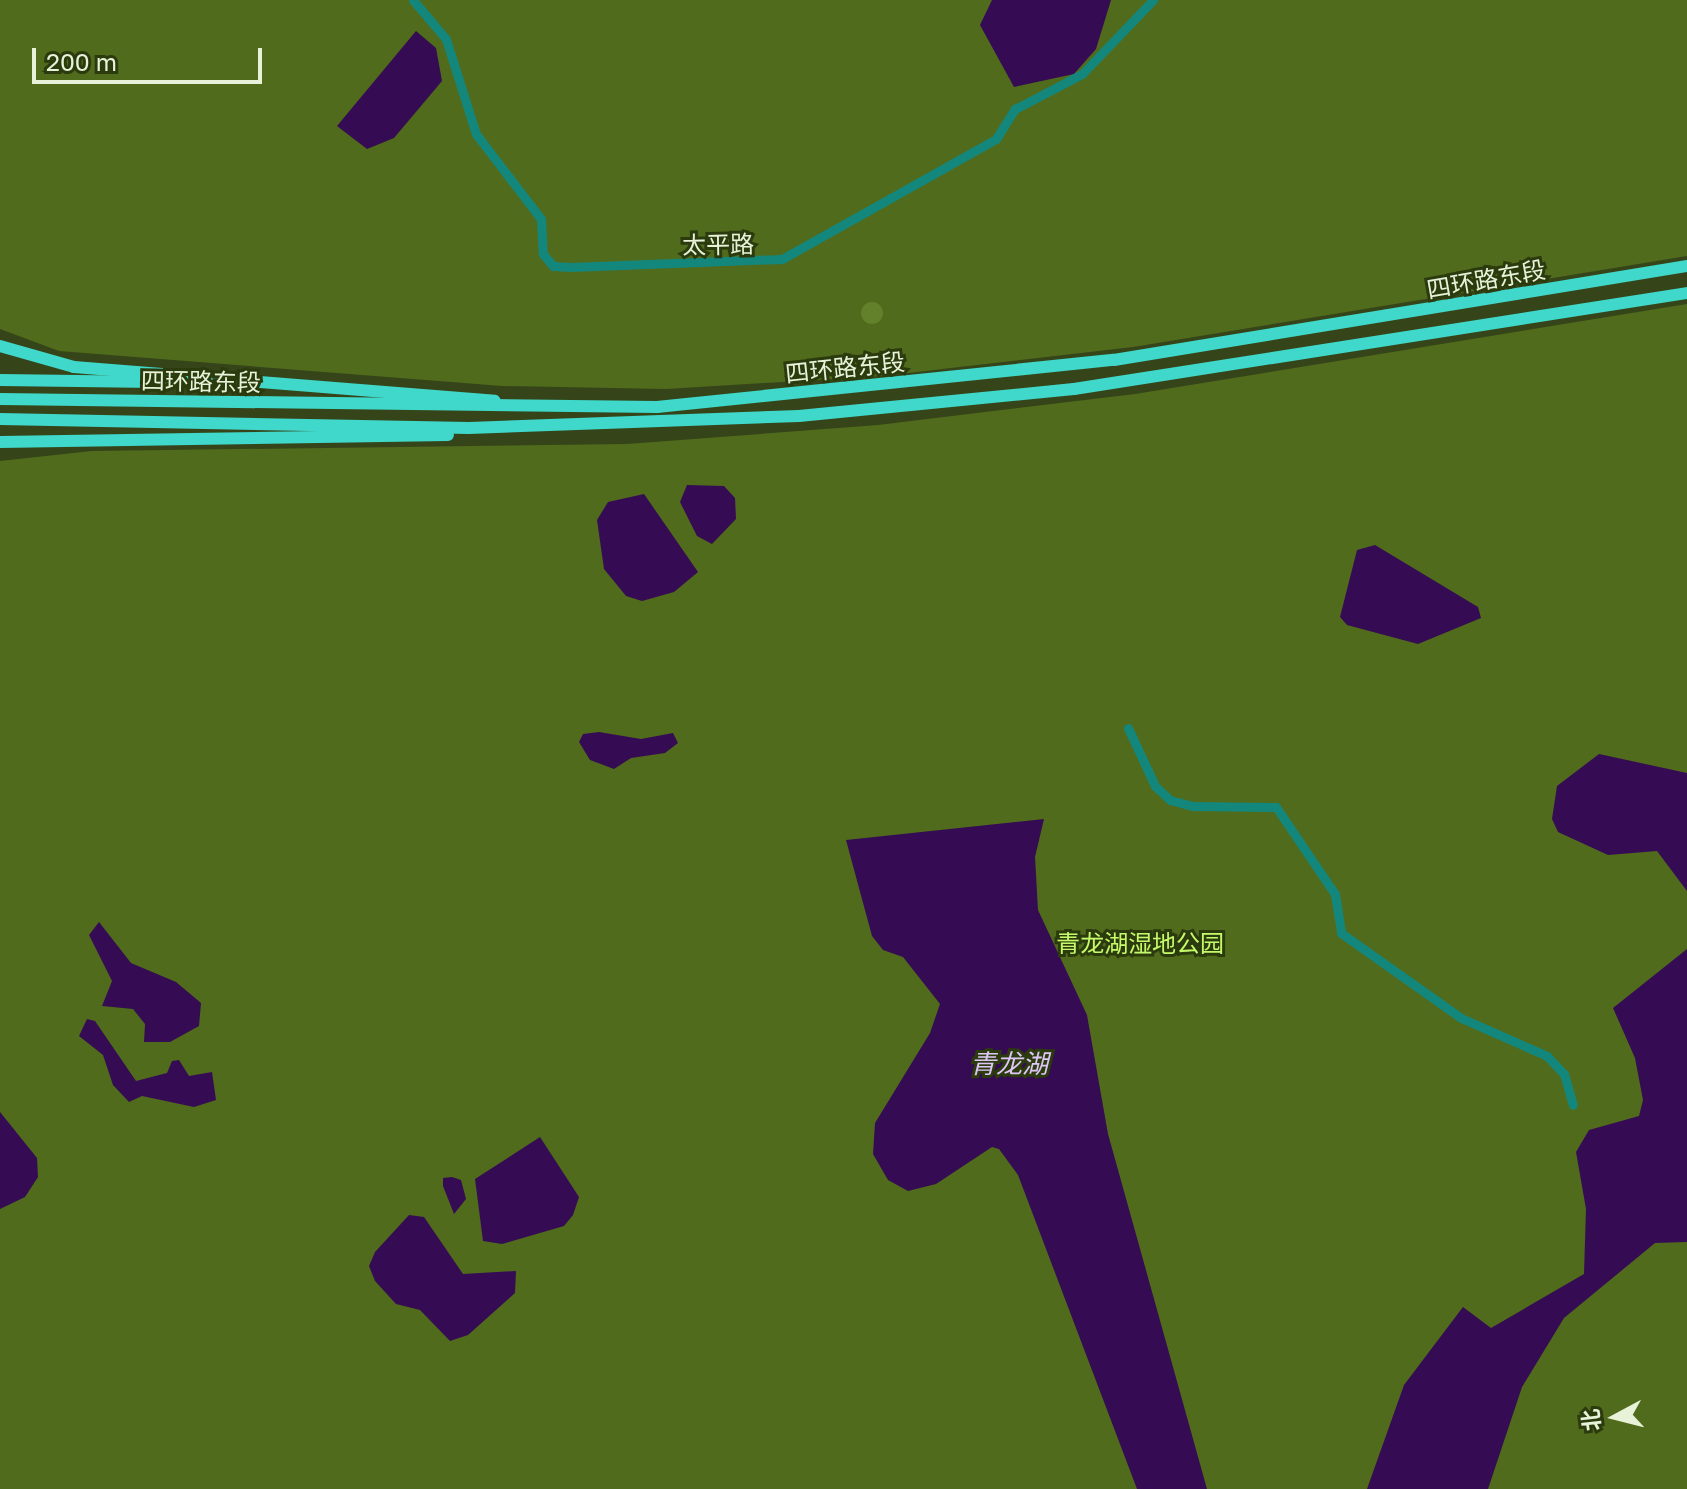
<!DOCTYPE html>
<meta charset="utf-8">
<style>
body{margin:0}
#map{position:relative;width:1687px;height:1489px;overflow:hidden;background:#354519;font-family:"Golos Text","Noto Sans SC",sans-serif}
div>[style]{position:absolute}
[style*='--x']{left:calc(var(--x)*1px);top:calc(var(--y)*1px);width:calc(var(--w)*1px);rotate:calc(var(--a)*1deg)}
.green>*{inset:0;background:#506b1c}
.water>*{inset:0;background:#350b53}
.building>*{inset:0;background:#63812a}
.round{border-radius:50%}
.minor>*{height:9px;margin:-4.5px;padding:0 4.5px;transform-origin:4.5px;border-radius:4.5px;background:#14877d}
.highway>*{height:12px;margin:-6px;padding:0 6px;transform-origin:6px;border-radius:6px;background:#3fd8ca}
span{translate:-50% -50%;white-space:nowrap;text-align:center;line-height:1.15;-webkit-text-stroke:6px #2b3b0d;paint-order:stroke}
.street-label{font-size:24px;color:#e7f2d9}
.park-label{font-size:24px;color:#c5f969}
.water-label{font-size:26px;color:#dec6f8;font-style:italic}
.north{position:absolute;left:1575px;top:1377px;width:80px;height:80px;-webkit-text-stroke:6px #2b3b0d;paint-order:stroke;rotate:263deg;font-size:22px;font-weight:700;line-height:32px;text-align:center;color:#e7f2d9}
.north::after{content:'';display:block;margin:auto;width:28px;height:36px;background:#e7f2d9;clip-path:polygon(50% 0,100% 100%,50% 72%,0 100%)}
.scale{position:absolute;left:32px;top:48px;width:230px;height:36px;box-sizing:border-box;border:4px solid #e7f2d9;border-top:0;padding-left:10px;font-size:24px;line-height:28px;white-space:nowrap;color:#e7f2d9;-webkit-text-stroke:6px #2b3b0d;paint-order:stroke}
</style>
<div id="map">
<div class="green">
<i style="clip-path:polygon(0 0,1687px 0,1687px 256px,1133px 347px,882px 376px,666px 389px,502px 386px,59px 351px,0 329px)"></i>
<i style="clip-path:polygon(1687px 304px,1687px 1489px,0 1489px,0 461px,92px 451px,627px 444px,878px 425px,1135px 394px)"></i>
</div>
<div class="water">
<i style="clip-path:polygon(992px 0,1111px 0,1096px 49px,1074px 74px,1014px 87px,980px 25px)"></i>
<i style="clip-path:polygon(416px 31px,436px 48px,442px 81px,394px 138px,367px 149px,337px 126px)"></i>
<i style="clip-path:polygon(687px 485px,724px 486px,735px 498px,736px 519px,712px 544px,697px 536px,680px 502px)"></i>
<i style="clip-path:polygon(644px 494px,698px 572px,674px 592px,642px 601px,626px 596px,604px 569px,597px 520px,608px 502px)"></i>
<i style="clip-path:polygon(1375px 545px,1478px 607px,1481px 618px,1418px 644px,1347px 625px,1340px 617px,1357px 550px)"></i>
<i style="clip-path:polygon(599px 732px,641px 739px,673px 733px,678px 743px,665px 753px,631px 758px,614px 769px,590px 760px,579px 742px,583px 734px)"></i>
<i style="clip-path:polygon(1599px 754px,1687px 773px,1687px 891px,1657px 851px,1608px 855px,1558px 832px,1552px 819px,1557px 786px)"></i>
<i style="clip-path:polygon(1044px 819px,1035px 857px,1038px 910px,1087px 1015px,1108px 1134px,1207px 1489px,1137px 1489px,1018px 1175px,999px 1149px,992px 1147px,936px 1184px,908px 1191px,888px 1180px,873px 1154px,875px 1123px,930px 1033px,940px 1004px,903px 957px,883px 950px,872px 936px,846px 840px)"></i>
<i style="clip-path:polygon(99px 922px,131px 963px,176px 982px,201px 1003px,199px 1026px,170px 1042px,144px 1042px,145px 1024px,133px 1009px,102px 1006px,112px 981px,89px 935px)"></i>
<i style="clip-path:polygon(1687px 949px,1687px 1242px,1655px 1243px,1564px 1318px,1522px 1387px,1488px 1489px,1367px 1489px,1404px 1385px,1463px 1307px,1491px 1328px,1584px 1274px,1586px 1209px,1576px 1152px,1589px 1130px,1639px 1116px,1643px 1100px,1635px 1058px,1613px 1008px)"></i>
<i style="clip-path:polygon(87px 1019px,95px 1021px,136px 1081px,167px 1073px,172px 1061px,179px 1060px,189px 1076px,212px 1072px,216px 1100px,194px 1107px,142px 1096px,129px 1102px,113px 1085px,103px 1055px,79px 1036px)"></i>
<i style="clip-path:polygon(0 1112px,37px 1158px,38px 1177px,25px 1197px,0 1209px)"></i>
<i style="clip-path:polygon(540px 1137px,579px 1197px,573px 1215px,564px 1226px,502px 1244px,483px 1241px,475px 1179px)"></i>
<i style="clip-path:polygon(452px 1177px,461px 1180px,466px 1199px,454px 1214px,443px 1186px,443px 1178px)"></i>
<i style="clip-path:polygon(409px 1215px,424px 1217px,463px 1274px,516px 1271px,515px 1293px,468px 1335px,450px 1341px,420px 1310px,396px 1304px,375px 1281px,369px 1266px,375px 1252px)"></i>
</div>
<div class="building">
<i class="round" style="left:861px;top:302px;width:22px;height:22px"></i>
</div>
<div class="minor">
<i style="--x:413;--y:0;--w:51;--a:49.8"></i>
<i style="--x:446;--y:39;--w:100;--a:72.5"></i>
<i style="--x:476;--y:134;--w:107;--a:52.6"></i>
<i style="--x:541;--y:219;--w:35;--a:87"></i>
<i style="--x:543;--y:254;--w:16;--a:50"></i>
<i style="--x:553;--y:266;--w:18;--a:3"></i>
<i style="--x:571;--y:267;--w:211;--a:-2.2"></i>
<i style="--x:782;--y:259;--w:245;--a:-29.3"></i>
<i style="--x:996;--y:139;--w:36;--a:-58"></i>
<i style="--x:1015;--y:109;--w:76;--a:-27.6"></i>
<i style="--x:1082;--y:74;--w:103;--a:-46.2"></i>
<i style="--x:1128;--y:728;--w:64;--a:65"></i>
<i style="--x:1155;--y:786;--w:21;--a:43"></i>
<i style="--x:1170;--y:800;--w:24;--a:15"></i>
<i style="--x:1193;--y:806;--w:83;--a:0.7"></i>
<i style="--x:1276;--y:807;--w:105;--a:55.9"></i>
<i style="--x:1335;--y:894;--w:39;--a:81"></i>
<i style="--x:1341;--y:933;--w:147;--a:35.3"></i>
<i style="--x:1461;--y:1018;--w:94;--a:23.8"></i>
<i style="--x:1547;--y:1056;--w:25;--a:47"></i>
<i style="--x:1564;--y:1074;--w:32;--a:74"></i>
</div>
<div class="highway">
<i style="--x:0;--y:346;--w:77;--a:15.8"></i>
<i style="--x:74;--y:367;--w:422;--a:4.6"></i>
<i style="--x:0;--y:380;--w:175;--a:0.7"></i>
<i style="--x:0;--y:399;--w:657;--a:0.7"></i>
<i style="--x:657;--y:407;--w:459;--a:-5.9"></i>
<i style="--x:1114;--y:360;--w:581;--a:-9.32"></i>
<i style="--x:0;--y:419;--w:469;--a:1.1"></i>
<i style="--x:469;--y:428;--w:330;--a:-2.1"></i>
<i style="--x:799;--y:416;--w:276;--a:-5.6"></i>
<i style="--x:1074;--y:389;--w:620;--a:-8.9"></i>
<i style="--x:0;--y:442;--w:448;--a:-0.9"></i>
</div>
<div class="street-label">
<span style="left:718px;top:244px;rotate:-1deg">太平路</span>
<span style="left:1486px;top:279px;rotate:-10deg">四环路东段</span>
<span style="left:845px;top:367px;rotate:-6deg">四环路东段</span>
<span style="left:201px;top:381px;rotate:1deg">四环路东段</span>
</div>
<div class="park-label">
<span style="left:1140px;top:943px">青龙湖湿地公园</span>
</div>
<div class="water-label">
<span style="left:1009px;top:1064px">青龙湖</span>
</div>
<div class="north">北</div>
<div class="scale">200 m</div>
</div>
